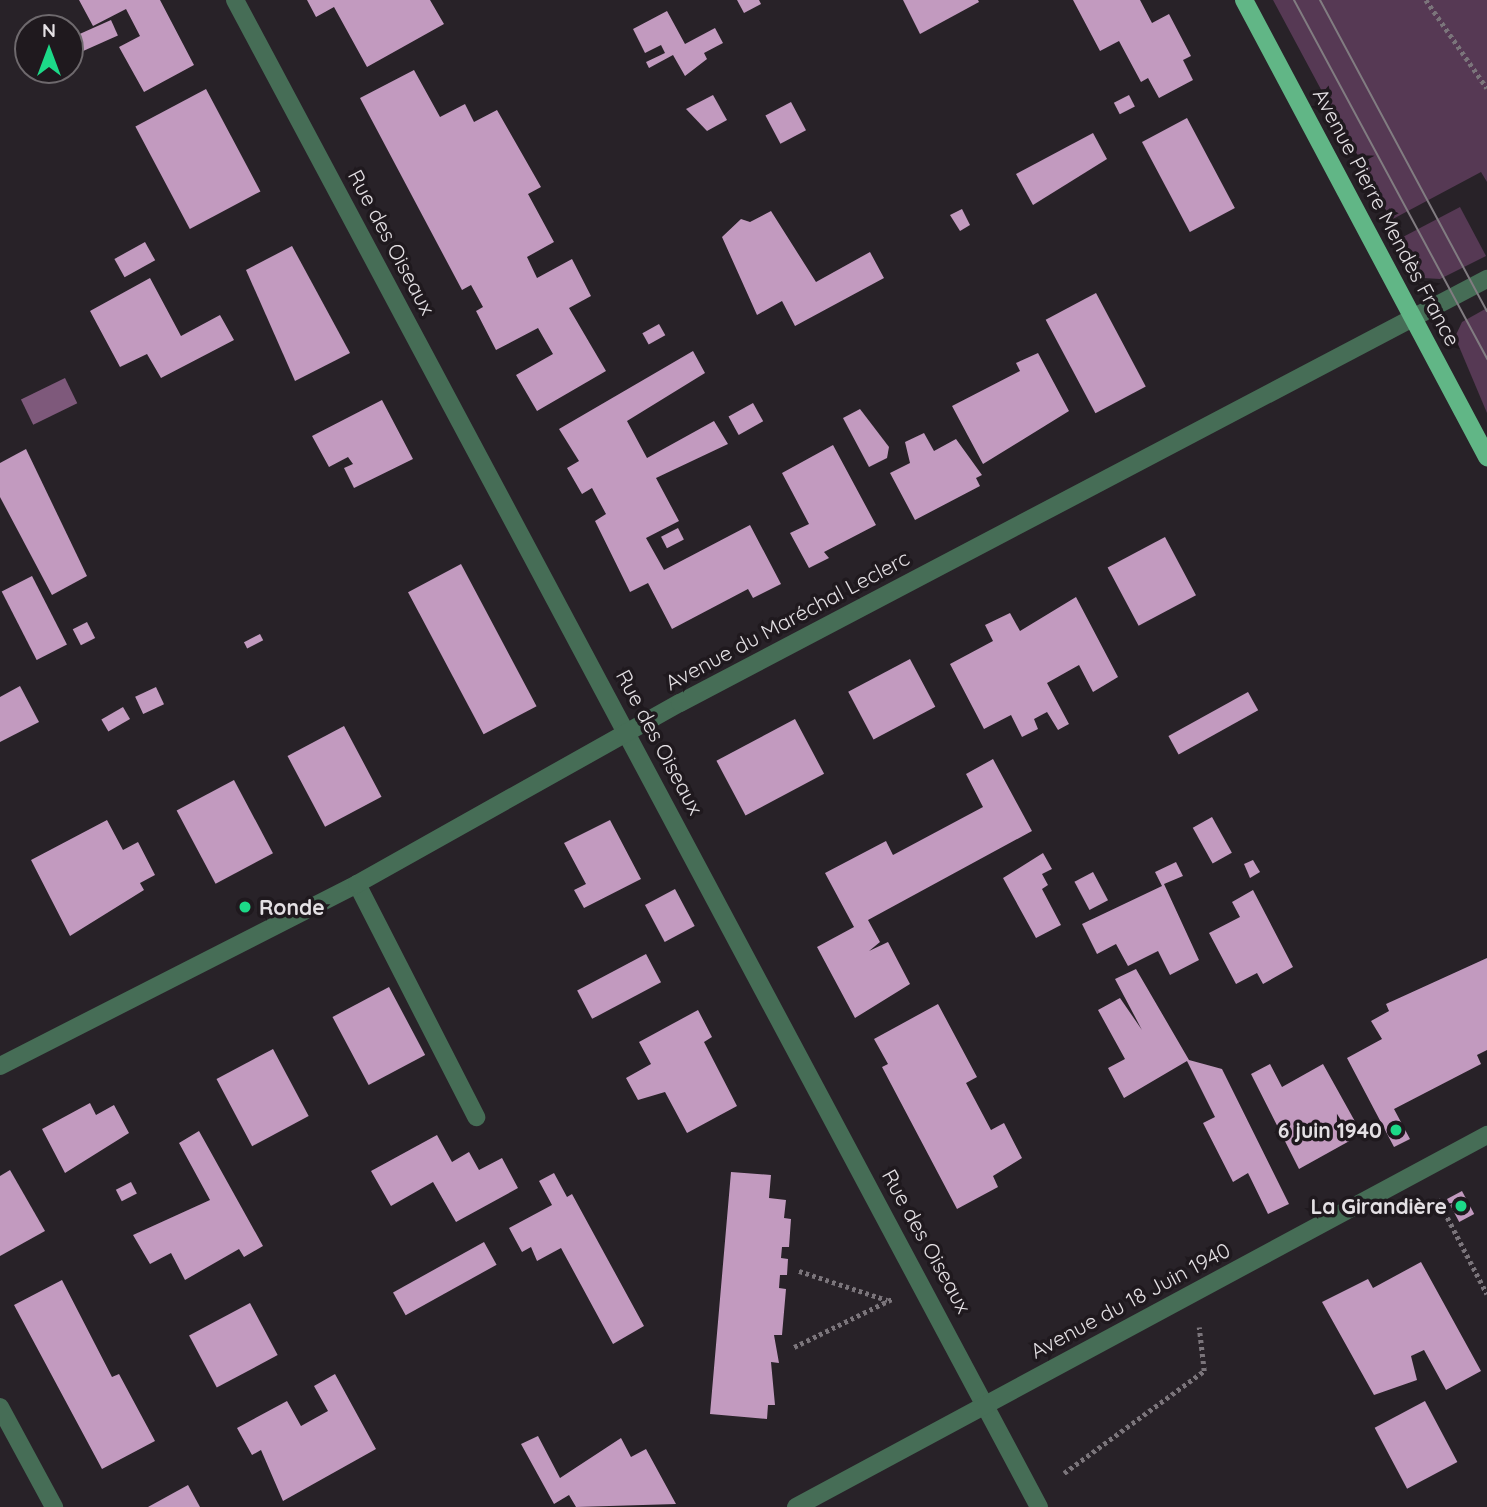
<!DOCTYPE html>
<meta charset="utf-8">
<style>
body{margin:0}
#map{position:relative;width:1487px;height:1507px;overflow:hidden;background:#282228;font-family:Quicksand,sans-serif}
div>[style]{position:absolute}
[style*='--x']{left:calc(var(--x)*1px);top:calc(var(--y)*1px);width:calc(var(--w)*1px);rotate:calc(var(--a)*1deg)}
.green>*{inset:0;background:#563954}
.water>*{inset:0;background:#7e597b;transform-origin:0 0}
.building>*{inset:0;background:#c29abf;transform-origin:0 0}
.path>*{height:4.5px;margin-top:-2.25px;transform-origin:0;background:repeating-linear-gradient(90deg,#7b757b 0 3.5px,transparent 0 7px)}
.minor>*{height:18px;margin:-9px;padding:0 9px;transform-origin:9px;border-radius:9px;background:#466d56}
.major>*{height:18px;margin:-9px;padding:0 9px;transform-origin:9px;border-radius:9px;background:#61b686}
.tram>*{height:2px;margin:-1px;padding:0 1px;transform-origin:1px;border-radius:1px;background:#817c81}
.dots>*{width:19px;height:19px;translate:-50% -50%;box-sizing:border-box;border:4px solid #1f191e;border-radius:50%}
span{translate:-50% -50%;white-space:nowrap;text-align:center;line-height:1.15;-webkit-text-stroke:7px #1f191e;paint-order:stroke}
.street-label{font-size:21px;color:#e4e0e4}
.poi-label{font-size:21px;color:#e4e0e4;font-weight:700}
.left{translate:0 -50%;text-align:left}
.right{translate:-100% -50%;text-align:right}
.north{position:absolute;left:14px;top:14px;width:70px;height:70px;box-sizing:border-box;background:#1f191e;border:2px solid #6e696d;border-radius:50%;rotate:0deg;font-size:19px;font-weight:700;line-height:28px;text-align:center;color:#e4e0e4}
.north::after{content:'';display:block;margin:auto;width:24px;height:32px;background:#1cd988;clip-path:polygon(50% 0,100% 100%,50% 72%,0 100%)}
</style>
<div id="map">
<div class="green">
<i style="clip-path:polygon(1273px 0,1487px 0,1487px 182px,1481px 172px,1391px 220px)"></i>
<i style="clip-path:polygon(1460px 207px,1486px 256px,1440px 279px,1423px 278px,1401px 238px)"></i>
<i style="clip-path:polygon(1487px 308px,1487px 413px,1455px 337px,1462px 322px)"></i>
</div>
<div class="water">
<i style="left:65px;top:378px;width:28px;height:49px;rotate:64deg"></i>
</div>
<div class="building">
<i style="clip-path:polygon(79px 0,160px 0,194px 65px,144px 92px,119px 47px,140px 36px,126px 9px,93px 26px)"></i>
<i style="clip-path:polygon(307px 0,430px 0,444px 24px,367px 67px,334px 7px,316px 17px)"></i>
<i style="clip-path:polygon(737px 0,759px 0,761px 4px,744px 13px)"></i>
<i style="clip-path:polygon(903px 0,978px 0,979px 2px,920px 34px)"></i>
<i style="clip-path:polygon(1073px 0,1140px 0,1152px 23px,1169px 14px,1191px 56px,1183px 60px,1193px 80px,1159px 98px,1148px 78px,1141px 82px,1119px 41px,1100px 51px)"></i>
<i style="clip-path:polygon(667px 11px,685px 44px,715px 28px,723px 43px,704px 53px,707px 59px,685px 76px,673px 55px,649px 68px,646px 62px,665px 53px,661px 45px,645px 53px,633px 29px)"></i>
<i style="left:111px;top:20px;width:17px;height:46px;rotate:66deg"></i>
<i style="clip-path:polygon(414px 70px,440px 117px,465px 104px,474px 122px,497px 110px,541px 187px,528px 194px,554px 242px,527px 257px,537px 278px,572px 259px,591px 296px,569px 308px,606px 371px,537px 411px,516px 375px,553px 354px,538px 328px,496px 350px,476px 311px,483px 307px,471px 285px,462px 290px,360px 98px)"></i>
<i style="left:206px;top:89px;width:116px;height:80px;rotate:62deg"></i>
<i style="clip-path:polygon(713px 95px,727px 120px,707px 131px,686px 109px)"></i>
<i style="left:1129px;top:95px;width:13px;height:17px;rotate:63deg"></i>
<i style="left:791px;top:102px;width:32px;height:29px;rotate:62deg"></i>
<i style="left:1187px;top:118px;width:102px;height:51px;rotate:62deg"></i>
<i style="clip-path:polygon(1093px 133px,1107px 159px,1033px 205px,1016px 174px)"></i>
<i style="clip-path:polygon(962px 209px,970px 225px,960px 231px,950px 215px)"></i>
<i style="clip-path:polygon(771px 211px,816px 282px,870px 252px,884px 278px,795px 326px,782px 301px,757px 315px,722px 237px,741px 219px,750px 222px)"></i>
<i style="left:145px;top:242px;width:21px;height:35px;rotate:61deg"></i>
<i style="clip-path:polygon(292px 246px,350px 353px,295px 381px,246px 270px)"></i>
<i style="clip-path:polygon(150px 278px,181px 336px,220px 315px,234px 340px,161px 378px,147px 354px,120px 367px,90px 311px)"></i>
<i style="left:1096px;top:293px;width:106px;height:57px;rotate:62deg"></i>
<i style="left:659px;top:324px;width:13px;height:19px;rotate:61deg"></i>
<i style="clip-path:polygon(693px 351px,705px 373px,627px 421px,647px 458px,714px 421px,728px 444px,656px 478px,679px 521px,646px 538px,664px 570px,750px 525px,781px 584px,753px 598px,748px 589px,672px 629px,648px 583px,630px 592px,595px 521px,606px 514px,592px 488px,582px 494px,567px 468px,579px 461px,559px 429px)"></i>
<i style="clip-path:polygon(1038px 353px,1069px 411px,983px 464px,952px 406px,1020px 371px,1016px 363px)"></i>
<i style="clip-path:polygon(382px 400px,413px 459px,354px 488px,344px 468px,353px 464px,348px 457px,329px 467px,312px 436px)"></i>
<i style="left:753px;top:403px;width:21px;height:28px;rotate:61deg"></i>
<i style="clip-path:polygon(860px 409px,889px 447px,887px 458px,869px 467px,843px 418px)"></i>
<i style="clip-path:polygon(924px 433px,934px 451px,956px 439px,982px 475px,976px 478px,980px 486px,915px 520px,890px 473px,910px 463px,905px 442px)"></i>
<i style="clip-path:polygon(833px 445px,876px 525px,824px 552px,829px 558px,809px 568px,790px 533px,809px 524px,782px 473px)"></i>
<i style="clip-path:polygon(26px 449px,87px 576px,52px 595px,0 497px,0 463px)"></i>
<i style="left:678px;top:528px;width:13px;height:19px;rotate:63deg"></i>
<i style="left:1165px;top:537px;width:66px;height:65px;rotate:62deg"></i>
<i style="left:461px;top:564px;width:161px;height:60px;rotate:62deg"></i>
<i style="left:32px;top:576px;width:77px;height:34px;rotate:63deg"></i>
<i style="clip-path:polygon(1076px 597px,1118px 677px,1093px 692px,1079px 665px,1047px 683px,1069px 724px,1058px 730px,1047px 712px,1034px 719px,1038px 729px,1022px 737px,1011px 715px,984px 729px,950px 664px,993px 641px,985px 625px,1010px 613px,1020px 631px)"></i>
<i style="left:87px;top:622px;width:18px;height:16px;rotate:63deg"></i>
<i style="left:260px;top:634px;width:7px;height:18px;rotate:63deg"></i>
<i style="left:910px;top:659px;width:54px;height:70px;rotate:62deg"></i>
<i style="clip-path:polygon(20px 686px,39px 722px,0 742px,0 697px)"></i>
<i style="left:156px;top:687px;width:19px;height:23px;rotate:65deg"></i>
<i style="left:1248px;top:692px;width:21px;height:91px;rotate:61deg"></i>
<i style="left:123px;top:707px;width:14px;height:25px;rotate:60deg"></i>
<i style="left:795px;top:719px;width:62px;height:89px;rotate:62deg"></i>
<i style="left:344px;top:726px;width:80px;height:64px;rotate:62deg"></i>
<i style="clip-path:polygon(993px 759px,1032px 831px,868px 920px,880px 942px,869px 951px,888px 942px,910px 984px,855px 1018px,817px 947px,854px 927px,825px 873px,886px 841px,893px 855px,983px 807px,966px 774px)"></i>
<i style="left:234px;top:780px;width:83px;height:65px;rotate:62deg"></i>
<i style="left:1212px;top:817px;width:41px;height:22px;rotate:61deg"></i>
<i style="clip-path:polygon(107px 820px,123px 850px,138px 842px,155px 875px,140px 883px,144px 890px,70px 936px,31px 860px)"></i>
<i style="clip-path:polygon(610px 820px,641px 879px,584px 908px,574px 890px,586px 884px,564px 843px)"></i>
<i style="clip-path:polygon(1043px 853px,1052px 869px,1042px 874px,1048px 885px,1042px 889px,1061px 925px,1036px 938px,1003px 878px)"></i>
<i style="clip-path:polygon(1253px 860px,1260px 872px,1250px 878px,1244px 864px)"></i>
<i style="clip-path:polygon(1176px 862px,1183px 876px,1164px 884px,1199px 960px,1170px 975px,1158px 951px,1128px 966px,1116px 944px,1097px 954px,1082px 924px,1162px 886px,1155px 872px)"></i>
<i style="left:1093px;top:872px;width:32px;height:21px;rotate:62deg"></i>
<i style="left:675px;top:889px;width:42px;height:34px;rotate:62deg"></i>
<i style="clip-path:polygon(1253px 890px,1293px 967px,1263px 984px,1257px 973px,1236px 984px,1209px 933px,1240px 917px,1232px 902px)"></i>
<i style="left:646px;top:954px;width:32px;height:78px;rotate:62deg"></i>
<i style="clip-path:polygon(1487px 958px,1487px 1050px,1477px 1055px,1481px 1064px,1394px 1109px,1410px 1139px,1394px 1147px,1347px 1058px,1382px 1039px,1371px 1021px,1389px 1011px,1386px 1004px)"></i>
<i style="clip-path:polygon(1136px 969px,1189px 1060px,1222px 1069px,1289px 1204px,1268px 1214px,1248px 1173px,1233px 1182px,1203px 1123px,1215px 1117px,1187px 1061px,1124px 1098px,1108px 1068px,1125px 1059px,1098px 1010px,1120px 998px,1142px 1030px,1115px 979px)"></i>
<i style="left:389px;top:987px;width:77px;height:64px;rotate:62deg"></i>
<i style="clip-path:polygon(938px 1004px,977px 1077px,966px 1083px,991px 1130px,1004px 1123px,1022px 1158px,993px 1176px,998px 1187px,957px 1209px,882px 1067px,888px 1064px,874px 1039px)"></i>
<i style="clip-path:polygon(698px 1010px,712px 1037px,704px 1042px,737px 1106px,687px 1133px,665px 1092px,638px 1100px,626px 1078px,651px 1064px,639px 1042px)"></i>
<i style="left:273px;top:1049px;width:76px;height:64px;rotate:62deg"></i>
<i style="clip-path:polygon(1270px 1064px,1282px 1087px,1323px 1064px,1362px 1134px,1299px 1169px,1251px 1074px)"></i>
<i style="clip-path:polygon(90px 1103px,96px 1115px,114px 1105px,129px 1133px,65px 1173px,42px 1129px)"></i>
<i style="clip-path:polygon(199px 1131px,263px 1246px,244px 1257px,239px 1249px,185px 1280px,171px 1253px,150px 1264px,133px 1235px,210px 1200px,179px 1143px)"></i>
<i style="clip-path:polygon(437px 1135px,452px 1162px,469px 1152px,479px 1170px,502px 1158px,518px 1188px,456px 1222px,433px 1182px,391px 1206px,371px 1171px)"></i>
<i style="clip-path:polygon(10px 1170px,45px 1231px,0 1256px,0 1176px)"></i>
<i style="clip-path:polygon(731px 1172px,771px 1175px,769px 1198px,786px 1200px,784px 1218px,791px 1219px,789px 1247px,782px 1247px,781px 1258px,788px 1259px,787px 1275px,780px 1275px,779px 1288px,786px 1289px,782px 1335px,774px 1335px,779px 1363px,771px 1362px,775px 1405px,768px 1405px,767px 1419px,710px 1414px)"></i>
<i style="clip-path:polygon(554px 1173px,567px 1197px,572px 1194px,644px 1326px,613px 1344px,561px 1248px,537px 1261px,531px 1247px,522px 1252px,509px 1228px,552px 1205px,539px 1181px)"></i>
<i style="left:131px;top:1182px;width:13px;height:17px;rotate:63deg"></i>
<i style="left:1462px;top:1191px;width:26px;height:17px;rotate:62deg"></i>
<i style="left:484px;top:1242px;width:26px;height:104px;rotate:61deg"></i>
<i style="clip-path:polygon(1421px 1262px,1481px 1371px,1446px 1390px,1424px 1350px,1411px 1356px,1417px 1380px,1374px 1395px,1322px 1302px,1368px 1279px,1373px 1288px)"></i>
<i style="clip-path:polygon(62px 1280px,112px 1377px,119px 1374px,155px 1441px,102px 1469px,14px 1305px)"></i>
<i style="left:250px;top:1303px;width:59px;height:69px;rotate:62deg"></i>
<i style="clip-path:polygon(335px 1374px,376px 1449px,283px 1501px,261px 1450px,252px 1455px,237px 1428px,287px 1401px,301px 1426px,328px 1411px,314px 1386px)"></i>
<i style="left:1425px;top:1401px;width:69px;height:57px;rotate:62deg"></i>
<i style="clip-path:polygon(538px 1436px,560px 1478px,621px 1438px,631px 1457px,646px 1449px,676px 1504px,576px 1507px,569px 1495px,554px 1504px,521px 1444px)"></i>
<i style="clip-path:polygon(188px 1485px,200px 1507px,148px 1507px)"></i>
</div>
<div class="path">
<i style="--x:1426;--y:0;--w:107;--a:55.3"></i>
<i style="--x:1438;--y:1199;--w:107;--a:62.7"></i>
<i style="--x:799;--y:1271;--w:93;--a:18.2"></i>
<i style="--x:794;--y:1347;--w:109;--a:-26.1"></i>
<i style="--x:1064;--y:1473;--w:173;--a:-36.1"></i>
<i style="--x:1204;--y:1371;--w:44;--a:-96.5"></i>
</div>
<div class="minor">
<i style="--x:235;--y:0;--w:1708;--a:61.92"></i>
<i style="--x:357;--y:884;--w:262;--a:62.9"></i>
<i style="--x:0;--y:1066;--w:401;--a:-27"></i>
<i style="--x:357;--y:884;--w:370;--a:-29.3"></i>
<i style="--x:680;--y:703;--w:912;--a:-27.72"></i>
<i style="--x:0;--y:1407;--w:114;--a:61.6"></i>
<i style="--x:796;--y:1507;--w:785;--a:-28.3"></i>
</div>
<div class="major">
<i style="--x:1244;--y:0;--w:518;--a:62"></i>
</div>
<div class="tram">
<i style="--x:1294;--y:0;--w:408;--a:61.7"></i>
<i style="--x:1320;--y:0;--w:353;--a:61.8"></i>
</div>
<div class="dots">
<i style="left:245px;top:907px;background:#1cd988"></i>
<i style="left:1396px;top:1130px;background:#1cd988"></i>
<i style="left:1461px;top:1206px;background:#1cd988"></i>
</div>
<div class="street-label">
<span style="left:1387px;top:217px;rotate:62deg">Avenue Pierre Mendès France</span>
<span style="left:392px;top:242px;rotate:62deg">Rue des Oiseaux</span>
<span style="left:787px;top:620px;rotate:-28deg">Avenue du Maréchal Leclerc</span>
<span style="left:660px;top:742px;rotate:62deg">Rue des Oiseaux</span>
<span style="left:927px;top:1241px;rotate:61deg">Rue des Oiseaux</span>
<span style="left:1130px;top:1300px;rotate:-28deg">Avenue du 18 Juin 1940</span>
</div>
<div class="poi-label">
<span class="left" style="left:259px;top:907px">Ronde</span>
<span class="right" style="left:1382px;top:1130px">6 juin 1940</span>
<span class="right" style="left:1447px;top:1206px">La Girandière</span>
</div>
<div class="north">N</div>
</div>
